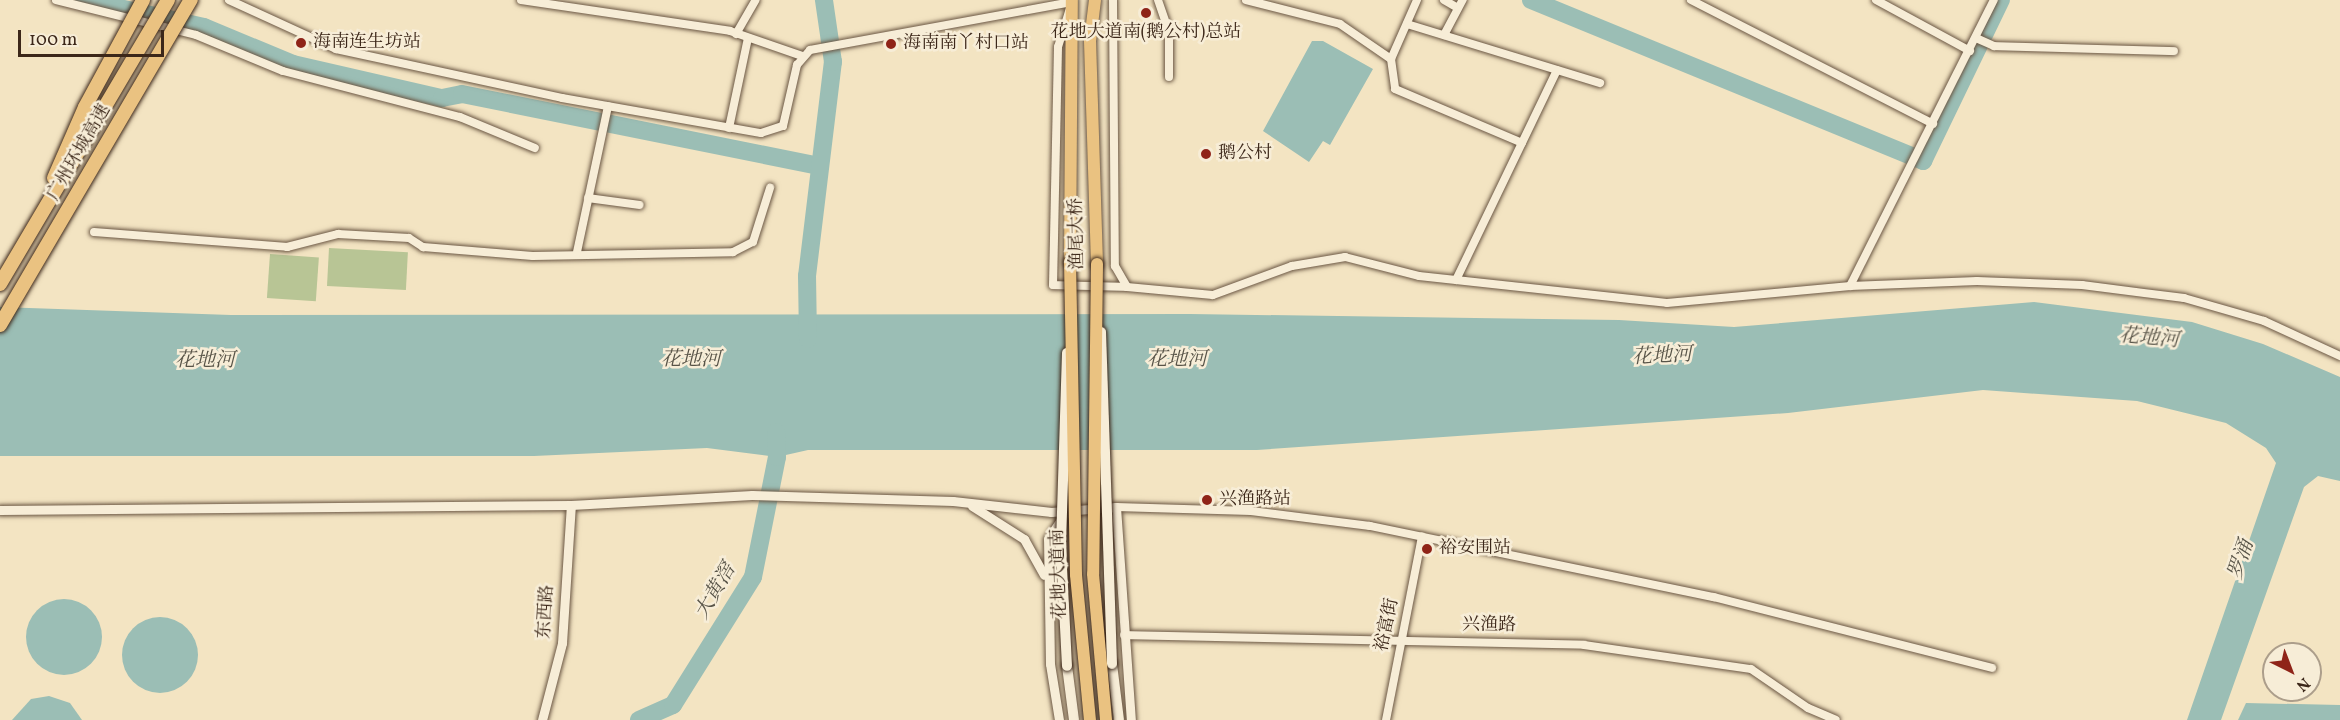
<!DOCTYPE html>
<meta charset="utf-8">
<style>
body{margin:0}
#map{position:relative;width:2340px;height:720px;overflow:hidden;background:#f3e4c2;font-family:Vollkorn,"Noto Serif SC",serif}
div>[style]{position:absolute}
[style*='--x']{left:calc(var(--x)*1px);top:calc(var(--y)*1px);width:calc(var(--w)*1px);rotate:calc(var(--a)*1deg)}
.green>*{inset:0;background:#b8c595;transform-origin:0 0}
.water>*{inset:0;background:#9bbeb5}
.round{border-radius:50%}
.river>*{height:18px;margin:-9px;padding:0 9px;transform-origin:9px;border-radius:9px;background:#9bbeb5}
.roads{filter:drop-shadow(0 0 2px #6a5643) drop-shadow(0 0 2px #6a5643)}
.minor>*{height:8px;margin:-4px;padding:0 4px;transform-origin:4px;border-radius:4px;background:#f7edd7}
.tertiary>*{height:9px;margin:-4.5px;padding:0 4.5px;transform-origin:4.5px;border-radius:4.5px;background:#f7edd7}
.secondary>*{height:10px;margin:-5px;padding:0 5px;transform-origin:5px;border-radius:5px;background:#f7edd7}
.primary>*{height:12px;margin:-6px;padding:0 6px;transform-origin:6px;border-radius:6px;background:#eac281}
.bridges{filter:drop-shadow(0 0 2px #3c2719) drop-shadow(0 0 2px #3c2719)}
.secondary-bridge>*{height:10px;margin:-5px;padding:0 5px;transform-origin:5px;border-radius:5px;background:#f7edd7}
.primary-bridge>*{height:12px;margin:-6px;padding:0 6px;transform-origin:6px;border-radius:6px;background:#eac281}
.motorway-bridge>*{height:14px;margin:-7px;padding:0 7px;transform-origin:7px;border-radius:7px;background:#eac281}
.dots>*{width:16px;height:16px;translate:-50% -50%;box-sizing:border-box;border:3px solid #f7edd7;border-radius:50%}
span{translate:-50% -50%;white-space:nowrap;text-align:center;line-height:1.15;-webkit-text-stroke:5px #f7edd7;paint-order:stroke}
.poi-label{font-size:18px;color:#3c2719}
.left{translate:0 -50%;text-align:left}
.street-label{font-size:18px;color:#3c2719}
.water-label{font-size:20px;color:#585448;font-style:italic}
.north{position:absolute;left:2262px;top:642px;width:60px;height:60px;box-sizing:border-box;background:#f7edd7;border:2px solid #ac9e8b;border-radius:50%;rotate:138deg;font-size:16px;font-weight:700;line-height:24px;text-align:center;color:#3c2719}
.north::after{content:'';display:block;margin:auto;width:21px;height:27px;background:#8f2418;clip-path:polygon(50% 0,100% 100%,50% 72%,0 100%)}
.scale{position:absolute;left:18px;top:30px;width:146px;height:27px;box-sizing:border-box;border:3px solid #3c2719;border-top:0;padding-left:8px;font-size:18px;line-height:21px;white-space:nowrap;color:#3c2719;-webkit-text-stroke:4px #f7edd7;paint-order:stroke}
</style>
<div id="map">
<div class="green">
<i style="left:329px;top:248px;width:79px;height:38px;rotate:3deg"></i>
<i style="left:270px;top:254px;width:49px;height:44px;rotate:4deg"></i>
</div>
<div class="water">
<i style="clip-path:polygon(1312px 41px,1323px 41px,1373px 69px,1330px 145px,1323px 141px,1309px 162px,1263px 131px)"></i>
<i style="clip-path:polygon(2034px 302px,2192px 322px,2263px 344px,2340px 377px,2340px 481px,2318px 476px,2304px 487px,2221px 720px,2187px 720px,2276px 463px,2266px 448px,2226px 423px,2137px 401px,1983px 390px,1788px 413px,1257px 450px,808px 450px,777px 457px,707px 448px,534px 456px,0 456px,0 307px,231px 315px,1190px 314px,1619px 320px,1734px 327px)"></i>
<i class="round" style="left:26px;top:599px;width:76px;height:76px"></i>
<i class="round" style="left:122px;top:617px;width:76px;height:76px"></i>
<i style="clip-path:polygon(49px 696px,70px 703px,82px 720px,12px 720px,31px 699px)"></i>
<i style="clip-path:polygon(2246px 703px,2340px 705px,2340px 720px,2238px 720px)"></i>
</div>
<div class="river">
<i style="--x:84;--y:0;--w:123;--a:12.7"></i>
<i style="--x:204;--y:27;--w:96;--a:22.6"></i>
<i style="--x:293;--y:64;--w:153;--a:12.9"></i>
<i style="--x:442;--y:98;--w:20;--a:-11"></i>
<i style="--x:462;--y:94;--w:365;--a:11.4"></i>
<i style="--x:1531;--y:0;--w:424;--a:22.3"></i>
<i style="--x:1923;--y:161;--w:179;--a:-64.2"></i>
<i style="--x:808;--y:339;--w:63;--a:-90.9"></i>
<i style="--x:807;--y:276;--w:216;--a:-83.1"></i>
<i style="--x:833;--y:62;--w:63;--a:-98.3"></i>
<i style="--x:639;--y:720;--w:37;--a:-24"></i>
<i style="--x:673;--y:705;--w:151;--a:-58"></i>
<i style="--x:753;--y:577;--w:122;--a:-78.7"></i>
<i style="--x:777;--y:457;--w:25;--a:-92"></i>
</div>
<div class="roads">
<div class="minor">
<i style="--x:56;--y:0;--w:144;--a:14"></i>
<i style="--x:196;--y:35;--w:94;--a:22.5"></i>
<i style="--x:283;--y:71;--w:183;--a:14.6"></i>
<i style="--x:460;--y:117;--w:81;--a:22.5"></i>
<i style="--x:229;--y:0;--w:118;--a:24.6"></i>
<i style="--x:336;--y:49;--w:231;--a:12.2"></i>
<i style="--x:562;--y:98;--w:202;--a:10"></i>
<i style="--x:761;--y:133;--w:23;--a:-18"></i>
<i style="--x:783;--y:126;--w:63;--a:-77.1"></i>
<i style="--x:797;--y:65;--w:20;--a:-49"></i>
<i style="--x:810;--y:50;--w:266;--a:-10.4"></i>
<i style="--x:1072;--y:2;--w:47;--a:107.3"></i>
<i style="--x:1058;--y:47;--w:238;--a:91.2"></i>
<i style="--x:1053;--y:285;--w:74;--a:1.5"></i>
<i style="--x:521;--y:0;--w:211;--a:8.4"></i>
<i style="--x:730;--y:31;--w:76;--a:19.1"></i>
<i style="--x:1113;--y:0;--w:266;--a:89.6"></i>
<i style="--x:1115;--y:266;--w:24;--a:60"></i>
<i style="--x:1127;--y:287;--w:86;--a:5.3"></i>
<i style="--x:1213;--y:295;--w:84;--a:-20.2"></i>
<i style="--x:1292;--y:266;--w:54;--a:-9.6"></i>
<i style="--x:1345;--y:257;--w:76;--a:14.4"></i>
<i style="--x:1419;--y:276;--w:249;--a:6.2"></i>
<i style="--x:1667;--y:303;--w:184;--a:-5.3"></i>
<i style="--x:1850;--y:286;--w:127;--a:-2.3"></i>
<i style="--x:1977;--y:281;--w:105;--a:2.2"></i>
<i style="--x:2082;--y:285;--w:103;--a:7.3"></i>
<i style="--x:2184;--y:298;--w:83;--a:16"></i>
<i style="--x:2264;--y:321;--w:84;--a:24.7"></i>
<i style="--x:1158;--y:0;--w:34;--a:71"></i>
<i style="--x:1169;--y:32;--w:45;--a:90"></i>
<i style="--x:1246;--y:0;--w:97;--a:14.3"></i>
<i style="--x:1340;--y:24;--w:62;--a:34.5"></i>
<i style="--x:1417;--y:0;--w:64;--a:113.8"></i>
<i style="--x:1391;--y:59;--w:30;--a:82"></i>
<i style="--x:1395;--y:89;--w:138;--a:23"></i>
<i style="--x:1444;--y:0;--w:16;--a:30"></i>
<i style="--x:1691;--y:0;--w:272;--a:27.1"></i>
<i style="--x:1876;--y:0;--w:107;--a:28.5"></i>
<i style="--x:1407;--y:24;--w:202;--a:17"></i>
<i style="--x:736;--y:34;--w:39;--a:-60"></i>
<i style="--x:1444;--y:35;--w:40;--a:-62"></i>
<i style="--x:1976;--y:38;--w:20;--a:24"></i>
<i style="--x:1994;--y:46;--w:180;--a:1.6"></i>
<i style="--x:729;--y:128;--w:92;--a:-78.1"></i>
<i style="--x:588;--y:198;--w:52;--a:7.7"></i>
<i style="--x:94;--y:232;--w:194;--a:4.4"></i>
<i style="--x:287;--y:247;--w:53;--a:-14.3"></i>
<i style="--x:338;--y:234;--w:71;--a:3.2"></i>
<i style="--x:409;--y:238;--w:17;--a:33"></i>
<i style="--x:423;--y:247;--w:110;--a:4.7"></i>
<i style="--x:533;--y:256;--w:200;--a:-1.1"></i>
<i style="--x:733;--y:252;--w:22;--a:-27"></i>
<i style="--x:753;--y:242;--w:57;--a:-72.5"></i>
<i style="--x:577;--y:252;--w:149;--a:-78"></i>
<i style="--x:1456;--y:280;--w:233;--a:-64.3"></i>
<i style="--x:1850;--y:286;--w:320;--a:-63.3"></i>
<i style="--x:1116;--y:507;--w:135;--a:1.7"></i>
<i style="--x:1251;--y:511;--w:120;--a:7.2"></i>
<i style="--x:1370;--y:526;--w:351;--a:11.7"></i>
<i style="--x:1714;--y:597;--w:287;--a:14.3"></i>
<i style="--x:1124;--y:635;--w:460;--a:1.2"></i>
<i style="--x:1584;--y:645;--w:169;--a:8.2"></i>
<i style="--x:1751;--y:669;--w:69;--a:34.4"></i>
<i style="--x:1808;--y:708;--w:30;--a:23"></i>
<i style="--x:1386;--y:720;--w:187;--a:-78.9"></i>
</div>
<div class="tertiary">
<i style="--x:972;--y:506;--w:62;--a:32.4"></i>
<i style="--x:1024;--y:539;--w:41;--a:60.9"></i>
<i style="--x:0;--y:510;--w:571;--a:-0.5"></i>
<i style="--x:571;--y:505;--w:181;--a:-3.2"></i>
<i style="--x:752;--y:495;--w:201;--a:1.7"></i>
<i style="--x:953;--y:501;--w:99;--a:6.4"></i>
<i style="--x:1051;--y:512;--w:65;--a:-4.4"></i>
<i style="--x:1116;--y:507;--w:214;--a:86"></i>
<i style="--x:542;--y:720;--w:80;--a:-75.4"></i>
<i style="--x:562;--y:643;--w:138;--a:-86.3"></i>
<i style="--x:1059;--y:720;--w:57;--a:-99.1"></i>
<i style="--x:1050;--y:664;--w:125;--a:-90.9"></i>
<i style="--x:1048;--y:539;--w:30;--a:-56"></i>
</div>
<div class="secondary">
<i style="--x:1112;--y:664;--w:56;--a:82.9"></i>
<i style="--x:1067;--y:666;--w:54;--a:82.6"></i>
</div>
<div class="primary">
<i style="--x:1095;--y:0;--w:41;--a:97"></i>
<i style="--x:1090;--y:41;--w:223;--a:88.2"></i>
<i style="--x:1070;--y:262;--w:262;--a:-89.6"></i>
</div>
</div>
<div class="bridges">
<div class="secondary-bridge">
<i style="--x:1101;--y:332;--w:332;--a:88.1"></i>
<i style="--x:1067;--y:353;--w:195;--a:91.8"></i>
<i style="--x:1061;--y:548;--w:118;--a:87.1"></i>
</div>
<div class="primary-bridge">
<i style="--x:1070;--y:262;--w:313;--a:88.9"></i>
<i style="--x:1076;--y:575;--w:146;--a:84.5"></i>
<i style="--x:1097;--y:264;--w:310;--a:90.7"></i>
<i style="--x:1093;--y:574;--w:147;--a:84.9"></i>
</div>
<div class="motorway-bridge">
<i style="--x:54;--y:178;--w:77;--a:-66.4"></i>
<i style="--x:85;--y:107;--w:122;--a:-61.5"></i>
<i style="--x:0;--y:284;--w:330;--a:-59.4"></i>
<i style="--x:0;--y:325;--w:377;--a:-59.6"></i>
</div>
</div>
<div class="dots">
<i style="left:1146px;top:13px;background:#8f2418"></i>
<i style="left:301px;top:43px;background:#8f2418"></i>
<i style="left:891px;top:44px;background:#8f2418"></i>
<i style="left:1206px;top:154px;background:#8f2418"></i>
<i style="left:1207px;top:500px;background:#8f2418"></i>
<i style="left:1427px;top:549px;background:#8f2418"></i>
</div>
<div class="poi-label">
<span style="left:1146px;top:33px">花地大道南(鹅公村)总站</span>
<span class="left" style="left:313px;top:43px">海南连生坊站</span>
<span class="left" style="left:903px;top:44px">海南南丫村口站</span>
<span class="left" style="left:1218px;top:154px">鹅公村</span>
<span class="left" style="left:1219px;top:500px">兴渔路站</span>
<span class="left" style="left:1439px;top:549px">裕安围站</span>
</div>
<div class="street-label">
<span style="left:80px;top:153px;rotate:-60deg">广州环城高速</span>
<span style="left:1078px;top:234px;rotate:-91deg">渔尾大桥</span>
<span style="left:1060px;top:574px;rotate:-92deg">花地大道南</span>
<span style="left:547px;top:612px;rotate:-86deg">东西路</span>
<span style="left:1388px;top:625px;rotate:-78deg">裕富街</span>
<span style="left:1489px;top:626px;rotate:1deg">兴渔路</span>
</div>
<div class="water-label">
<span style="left:2149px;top:339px;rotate:5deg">花地河</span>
<span style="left:1662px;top:357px;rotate:-3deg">花地河</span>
<span style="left:691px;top:360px">花地河</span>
<span style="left:1177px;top:360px">花地河</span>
<span style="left:205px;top:361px">花地河</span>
<span style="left:2242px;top:560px;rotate:-71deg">罗涌</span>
<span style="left:716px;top:592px;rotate:-60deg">大黄滘</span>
</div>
<div class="north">N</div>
<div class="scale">100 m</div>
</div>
